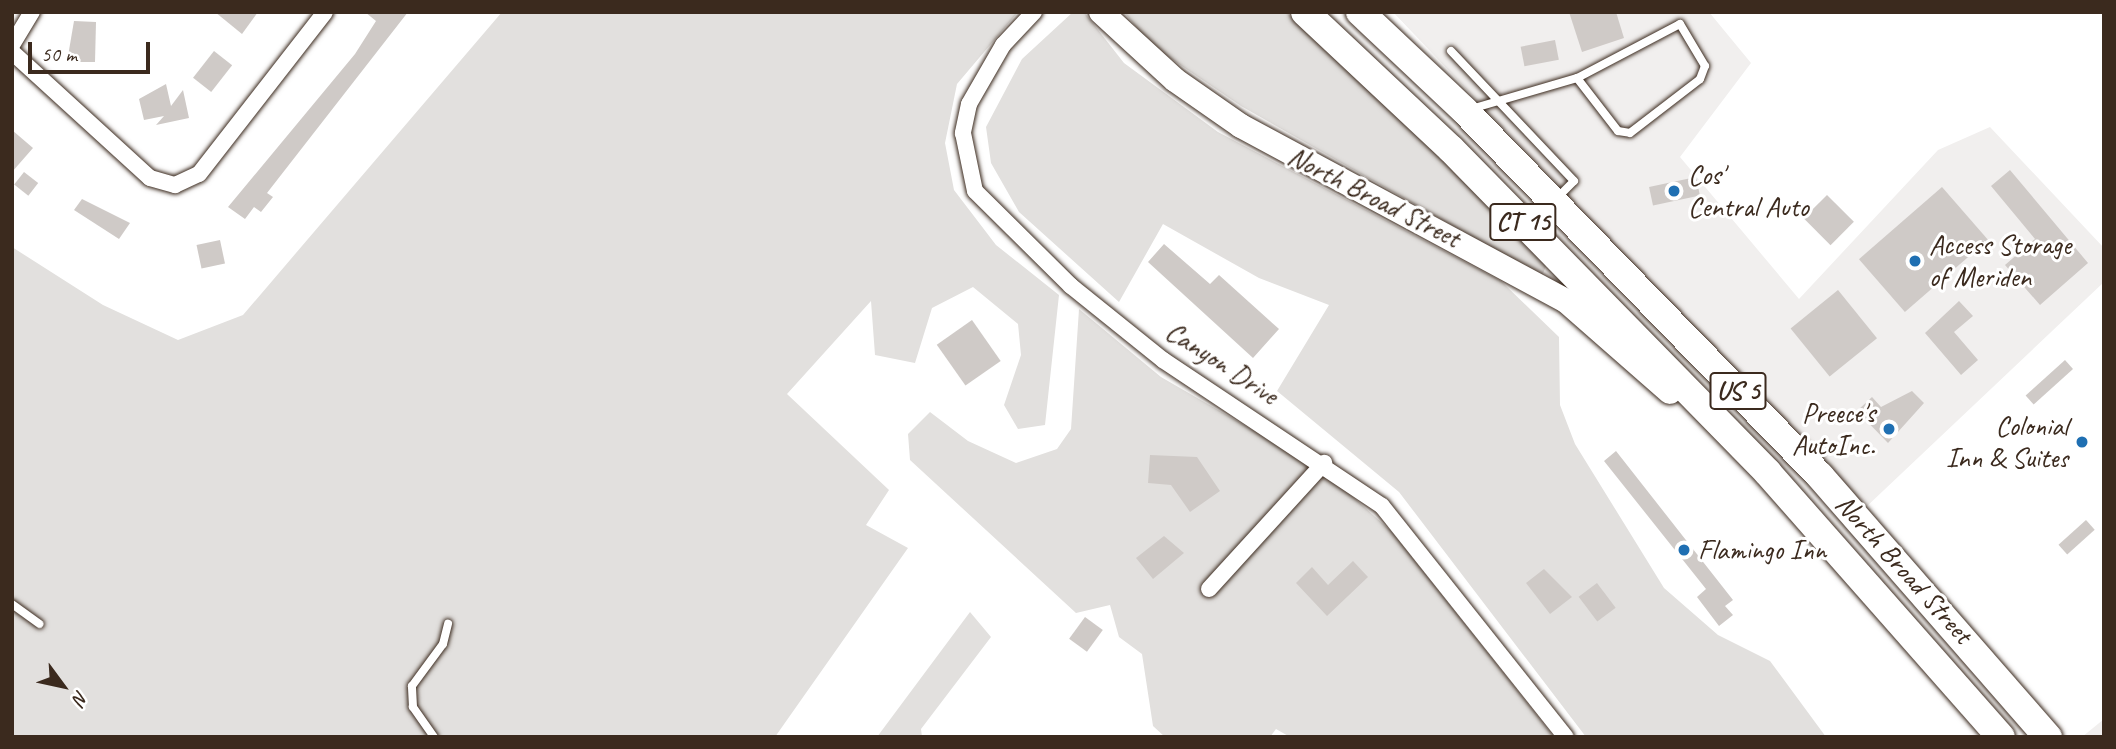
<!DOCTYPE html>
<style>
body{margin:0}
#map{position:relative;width:2116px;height:749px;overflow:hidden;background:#fff;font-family:Caveat,sans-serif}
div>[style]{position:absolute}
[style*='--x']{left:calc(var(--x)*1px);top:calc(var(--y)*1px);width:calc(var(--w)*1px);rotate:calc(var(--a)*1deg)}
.built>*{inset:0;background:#f1efee}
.green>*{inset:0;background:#e2e0de}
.building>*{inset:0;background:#cfcac7;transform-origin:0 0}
.roads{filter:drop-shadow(0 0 2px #3b2a1e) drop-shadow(0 0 2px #3b2a1e)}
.lane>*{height:8px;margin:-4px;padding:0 4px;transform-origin:4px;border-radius:4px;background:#fff}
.street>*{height:16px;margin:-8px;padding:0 8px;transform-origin:8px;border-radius:8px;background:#fff}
.primary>*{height:24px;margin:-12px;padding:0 12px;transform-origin:12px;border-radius:12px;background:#fff}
.highway>*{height:28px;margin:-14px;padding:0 14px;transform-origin:14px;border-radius:14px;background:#fff}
.dots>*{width:19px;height:19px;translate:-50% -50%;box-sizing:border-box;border:4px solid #fff;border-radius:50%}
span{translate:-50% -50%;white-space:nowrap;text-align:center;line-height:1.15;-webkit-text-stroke:6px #fff;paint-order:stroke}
.shield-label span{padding:2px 5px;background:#fff;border:2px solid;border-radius:5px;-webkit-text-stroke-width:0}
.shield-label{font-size:26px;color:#3b2a1e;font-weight:700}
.poi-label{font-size:28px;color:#3b2a1e}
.left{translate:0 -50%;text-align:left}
.right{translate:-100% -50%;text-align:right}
.street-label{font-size:28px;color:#3b2a1e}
.frame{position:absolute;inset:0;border:14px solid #3b2a1e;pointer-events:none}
.north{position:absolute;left:28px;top:651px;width:70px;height:70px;-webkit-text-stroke:5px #fff;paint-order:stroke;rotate:123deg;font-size:19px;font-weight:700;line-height:28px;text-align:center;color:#3b2a1e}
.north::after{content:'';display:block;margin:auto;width:24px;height:32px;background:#3b2a1e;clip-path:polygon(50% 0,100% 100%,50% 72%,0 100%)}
.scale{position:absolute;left:28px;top:42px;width:122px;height:32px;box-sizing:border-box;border:4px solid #3b2a1e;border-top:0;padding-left:9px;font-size:21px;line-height:24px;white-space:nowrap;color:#3b2a1e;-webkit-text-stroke:5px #fff;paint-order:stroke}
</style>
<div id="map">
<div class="built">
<i style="clip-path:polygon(1393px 12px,1709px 12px,1751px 63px,1680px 157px,1799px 299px,1938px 150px,1990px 127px,2104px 248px,2104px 282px,1865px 508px)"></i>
<i style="clip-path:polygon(2104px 719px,2104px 737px,2082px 737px)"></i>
</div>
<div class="green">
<i style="clip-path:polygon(502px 12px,1018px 12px,957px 84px,945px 143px,954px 190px,996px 245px,1059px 295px,1045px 425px,1018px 429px,1004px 405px,1021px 355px,1018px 324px,973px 287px,932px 308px,915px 363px,875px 355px,871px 301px,787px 394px,889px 490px,866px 525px,908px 548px,775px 737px,12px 737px,12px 247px,103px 305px,178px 340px,243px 315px)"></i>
<i style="clip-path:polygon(1073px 12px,1084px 12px,1124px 63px,1218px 132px,1501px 281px,1559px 337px,1560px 405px,1575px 444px,1664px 588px,1718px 635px,1770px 661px,1826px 737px,1586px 737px,1399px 492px,1277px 391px,1329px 305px,1259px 278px,1163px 224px,1119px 302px,1019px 212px,991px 163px,986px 127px,1022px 59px)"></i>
<i style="clip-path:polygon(1124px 12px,1286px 12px,1460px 175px,1546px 266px,1542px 276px,1241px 106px,1151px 45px)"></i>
<i style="clip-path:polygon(1079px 309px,1161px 377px,1325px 472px,1392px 532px,1554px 737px,1290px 737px,1276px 729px,1270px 737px,1165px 737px,1153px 726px,1142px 654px,1119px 637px,1110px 605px,1076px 613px,910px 460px,908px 434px,930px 412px,968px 441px,1016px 463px,1057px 449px,1071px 429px)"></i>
<i style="clip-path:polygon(970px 612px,991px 637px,921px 729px,922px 737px,877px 737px)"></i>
</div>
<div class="building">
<i style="clip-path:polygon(215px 12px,258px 12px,242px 34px)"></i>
<i style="clip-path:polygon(365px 12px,408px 12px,267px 193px,273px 197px,261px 212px,254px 207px,245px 219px,228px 207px,355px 54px,376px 21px)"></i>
<i style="clip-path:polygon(1569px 12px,1616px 12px,1624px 38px,1582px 52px)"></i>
<i style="clip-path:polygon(74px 21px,96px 22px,95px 62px,67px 62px)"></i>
<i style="left:1555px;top:40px;width:20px;height:35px;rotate:79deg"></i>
<i style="left:214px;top:51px;width:23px;height:34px;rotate:38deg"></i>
<i style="clip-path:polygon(166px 84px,171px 106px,183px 90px,189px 118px,156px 125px,164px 116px,144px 120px,139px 99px)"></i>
<i style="clip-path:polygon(12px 130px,33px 148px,12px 172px)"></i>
<i style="clip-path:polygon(2010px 170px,2088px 263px,2040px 305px,2005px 265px,2035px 239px,1991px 186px)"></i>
<i style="left:24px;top:172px;width:18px;height:16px;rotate:38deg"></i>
<i style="left:1696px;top:177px;width:19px;height:48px;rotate:78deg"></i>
<i style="left:1942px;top:187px;width:70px;height:110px;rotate:49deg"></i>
<i style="left:1827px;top:195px;width:38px;height:33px;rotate:45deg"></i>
<i style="clip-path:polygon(82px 199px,130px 223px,119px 239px,74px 210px)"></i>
<i style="left:220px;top:240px;width:24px;height:24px;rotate:78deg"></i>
<i style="clip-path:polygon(1164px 244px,1210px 284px,1219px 275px,1279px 329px,1253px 358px,1148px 262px)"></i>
<i style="left:1838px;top:290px;width:62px;height:61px;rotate:51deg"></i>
<i style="clip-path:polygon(1959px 301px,1973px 316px,1954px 332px,1978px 360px,1961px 375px,1925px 333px)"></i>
<i style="left:972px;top:320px;width:50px;height:43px;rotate:55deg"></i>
<i style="left:2065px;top:360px;width:12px;height:53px;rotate:48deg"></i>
<i style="clip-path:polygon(1912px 391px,1924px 403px,1888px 443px,1857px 411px,1872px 397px,1881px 407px)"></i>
<i style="clip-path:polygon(1616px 451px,1733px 600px,1725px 606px,1733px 615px,1719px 626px,1697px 597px,1706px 589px,1604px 461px)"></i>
<i style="clip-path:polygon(1150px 455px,1197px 457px,1220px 491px,1190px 512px,1171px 485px,1148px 483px)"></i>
<i style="left:2086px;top:520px;width:13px;height:37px;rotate:48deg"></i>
<i style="clip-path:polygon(1164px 536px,1184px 553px,1153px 579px,1136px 558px)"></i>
<i style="clip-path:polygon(1353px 561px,1368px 577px,1327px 616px,1296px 583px,1312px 567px,1328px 585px)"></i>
<i style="clip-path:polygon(1544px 569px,1572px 597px,1550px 614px,1526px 583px)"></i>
<i style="left:1597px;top:583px;width:31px;height:23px;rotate:53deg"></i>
<i style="left:1085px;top:617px;width:22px;height:27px;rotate:36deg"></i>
</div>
<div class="roads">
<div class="lane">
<i style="--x:1451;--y:51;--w:179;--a:46.6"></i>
<i style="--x:1574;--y:181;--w:24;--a:135"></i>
<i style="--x:1471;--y:109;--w:110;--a:-16.3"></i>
<i style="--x:1577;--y:78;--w:67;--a:52.3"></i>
<i style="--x:1618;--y:131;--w:12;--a:9"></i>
<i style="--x:1630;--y:133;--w:88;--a:-37.6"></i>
<i style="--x:1700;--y:79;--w:14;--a:-69"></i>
<i style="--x:1705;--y:66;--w:49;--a:-120.8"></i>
<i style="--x:1680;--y:24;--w:116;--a:152.3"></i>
<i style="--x:12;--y:604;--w:34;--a:36"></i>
<i style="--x:434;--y:737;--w:37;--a:-125"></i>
<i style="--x:413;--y:707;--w:21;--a:-93"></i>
<i style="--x:412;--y:686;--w:52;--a:-53.6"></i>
<i style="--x:443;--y:644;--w:21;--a:-76"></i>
</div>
<div class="street">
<i style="--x:1034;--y:12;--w:45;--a:133.2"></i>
<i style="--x:1003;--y:45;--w:68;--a:120"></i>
<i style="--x:969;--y:104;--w:30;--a:102"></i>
<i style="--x:963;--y:133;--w:59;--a:78.3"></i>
<i style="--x:975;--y:191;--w:135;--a:44.7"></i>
<i style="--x:1071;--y:286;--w:118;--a:38.8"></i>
<i style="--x:1163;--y:360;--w:263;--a:33.7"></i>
<i style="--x:1382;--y:506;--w:295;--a:51.5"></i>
<i style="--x:12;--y:45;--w:39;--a:-59"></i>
<i style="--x:12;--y:52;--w:187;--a:42.4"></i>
<i style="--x:150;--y:178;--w:26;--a:16"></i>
<i style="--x:175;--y:185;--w:26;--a:-25"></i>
<i style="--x:199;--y:174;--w:205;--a:-52.1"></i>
<i style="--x:1209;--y:589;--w:171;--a:-47.6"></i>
</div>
<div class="primary">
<i style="--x:1101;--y:12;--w:100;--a:42.6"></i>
<i style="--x:1175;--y:80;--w:80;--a:34.9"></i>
<i style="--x:1241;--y:126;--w:369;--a:28.3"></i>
<i style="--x:1566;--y:301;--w:138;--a:41.2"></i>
</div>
<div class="highway">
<i style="--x:1305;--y:12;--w:200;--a:43.2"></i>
<i style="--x:1451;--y:149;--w:453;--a:45.6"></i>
<i style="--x:1768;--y:473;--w:352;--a:48.6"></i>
<i style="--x:1360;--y:12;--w:143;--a:43.3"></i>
<i style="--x:1464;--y:110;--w:511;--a:45.79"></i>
<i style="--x:1820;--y:476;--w:347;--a:48.9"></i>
</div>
</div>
<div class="dots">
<i style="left:1674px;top:191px;background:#1f6fb2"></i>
<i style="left:1915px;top:261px;background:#1f6fb2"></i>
<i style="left:1889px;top:429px;background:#1f6fb2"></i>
<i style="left:2082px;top:442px;background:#1f6fb2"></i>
<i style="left:1684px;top:550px;background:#1f6fb2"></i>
</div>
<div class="shield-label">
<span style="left:1523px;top:222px">CT 15</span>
<span style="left:1738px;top:391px">US 5</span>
</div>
<div class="poi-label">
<span class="left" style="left:1688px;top:191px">Cos'<br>Central Auto</span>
<span class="left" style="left:1929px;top:261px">Access Storage<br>of Meriden</span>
<span class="right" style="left:1875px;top:429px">Preece's<br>AutoInc.</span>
<span class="right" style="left:2068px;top:442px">Colonial<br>Inn &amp; Suites</span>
<span class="left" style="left:1698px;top:550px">Flamingo Inn</span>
</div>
<div class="street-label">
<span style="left:1374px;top:197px;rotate:27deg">North Broad Street</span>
<span style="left:1222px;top:363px;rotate:33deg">Canyon Drive</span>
<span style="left:1904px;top:569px;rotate:48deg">North Broad Street</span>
</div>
<div class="frame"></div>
<div class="north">N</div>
<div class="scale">50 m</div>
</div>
